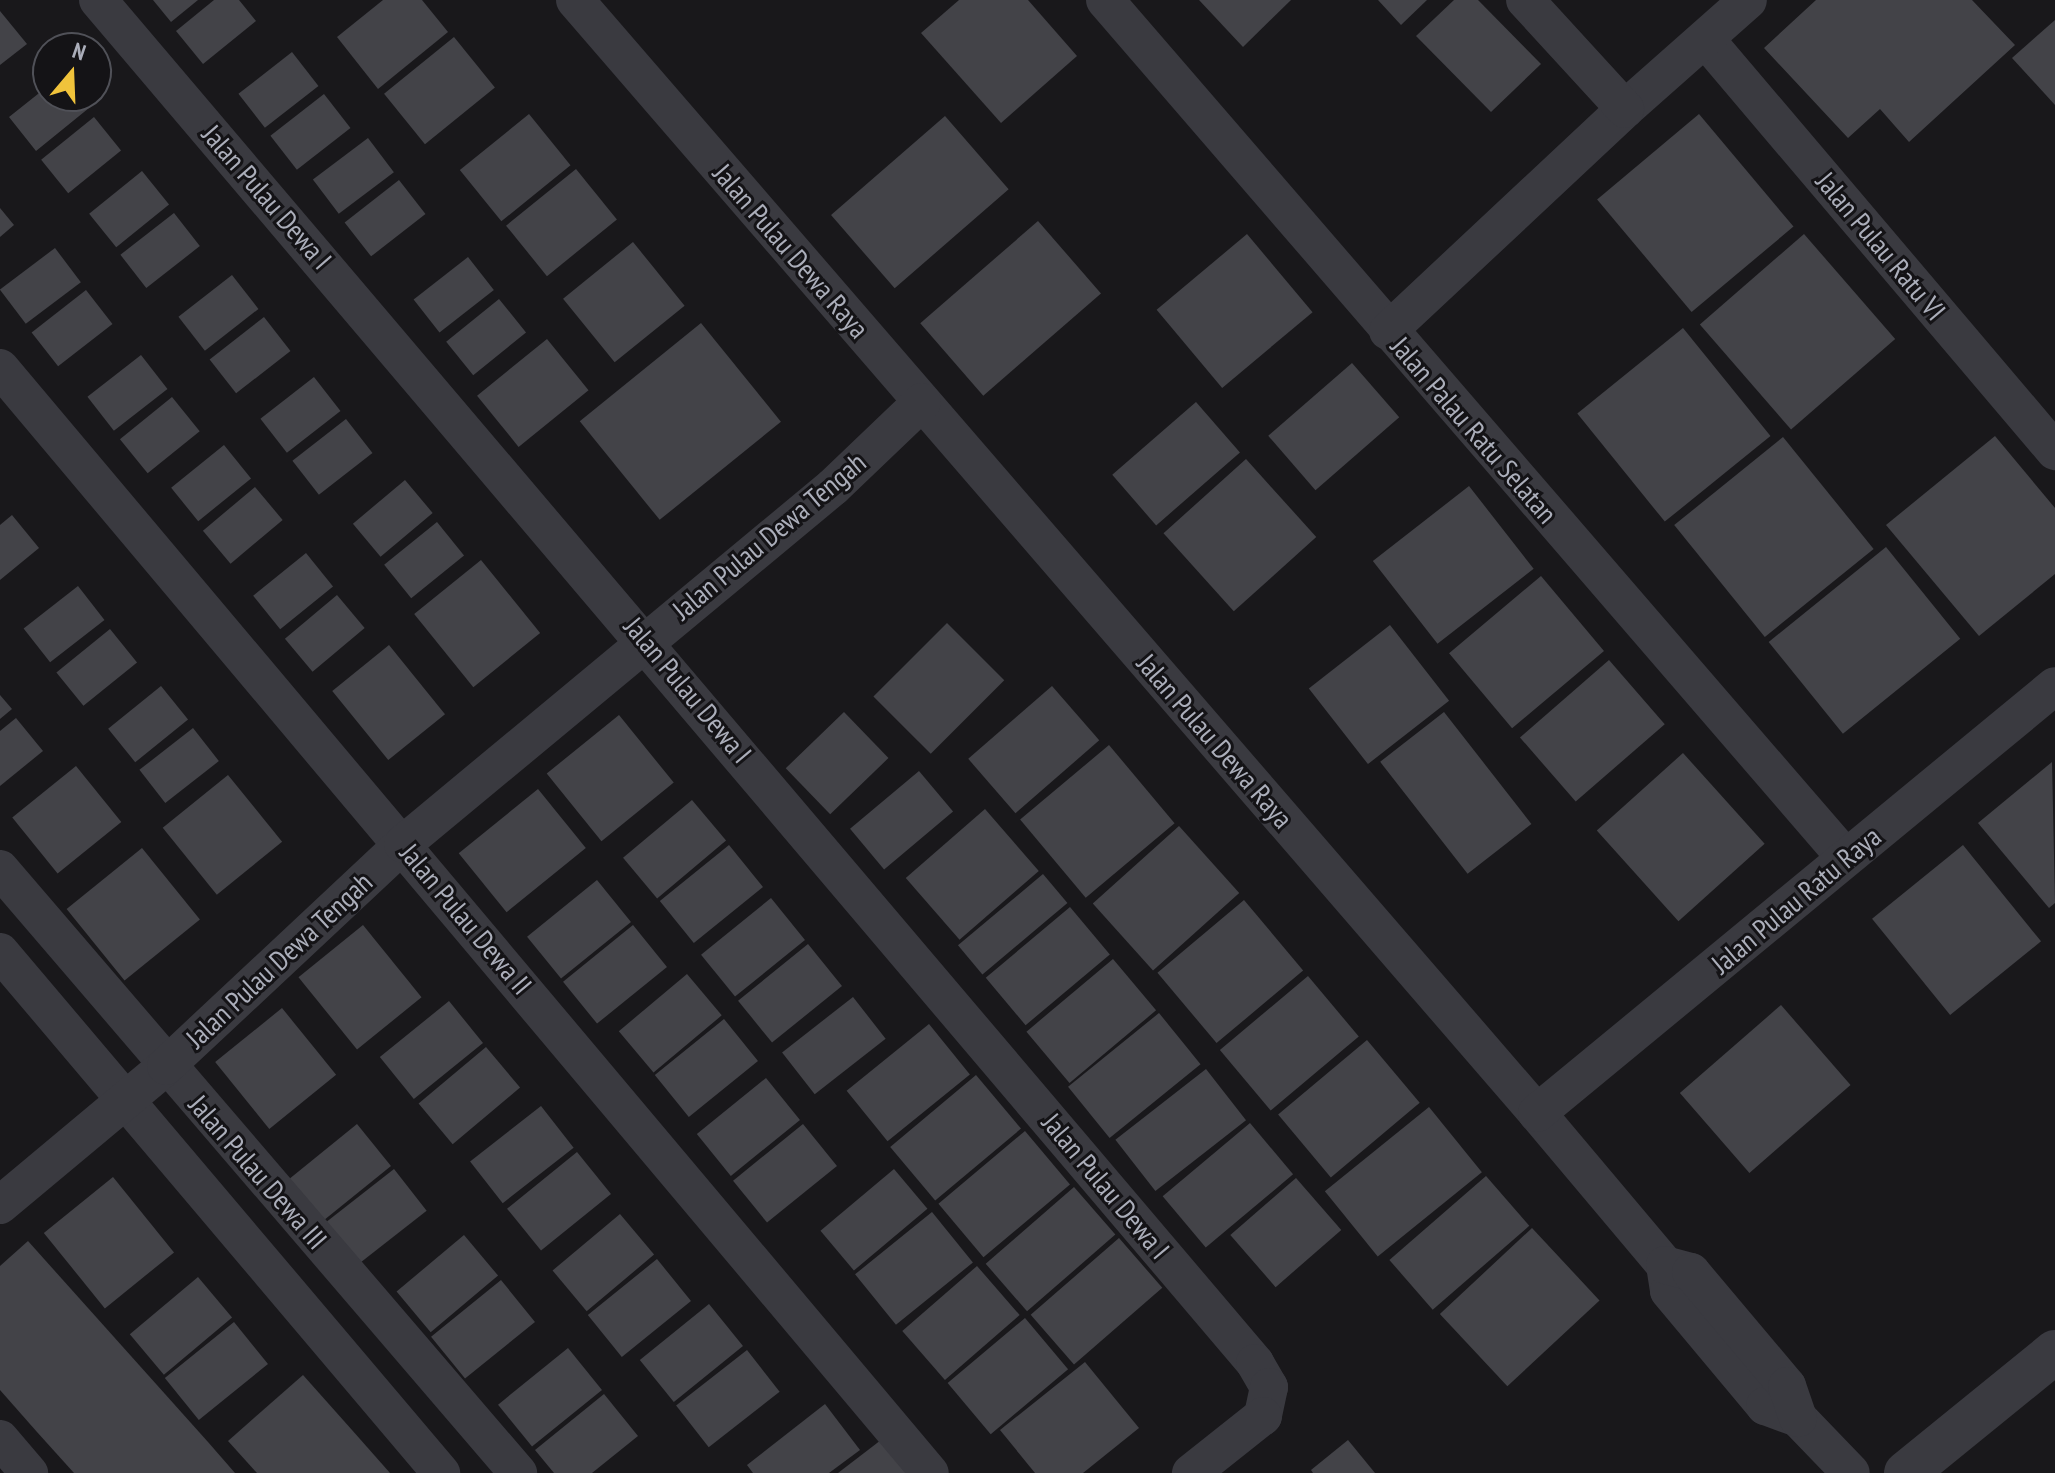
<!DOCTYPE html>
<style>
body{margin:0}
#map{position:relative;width:2055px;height:1473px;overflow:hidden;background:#19181b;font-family:"PT Sans Narrow",sans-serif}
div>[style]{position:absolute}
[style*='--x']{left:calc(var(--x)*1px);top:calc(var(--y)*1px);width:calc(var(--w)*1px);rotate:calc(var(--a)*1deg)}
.building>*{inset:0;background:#434348;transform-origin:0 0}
.minor>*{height:38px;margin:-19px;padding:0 19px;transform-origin:19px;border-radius:19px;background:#3a3a40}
.tertiary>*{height:44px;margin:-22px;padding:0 22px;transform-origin:22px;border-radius:22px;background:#3a3a40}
span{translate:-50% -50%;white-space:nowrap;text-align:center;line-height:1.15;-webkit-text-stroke:6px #141316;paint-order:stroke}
.street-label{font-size:28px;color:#abaeba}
.north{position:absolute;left:32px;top:32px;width:80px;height:80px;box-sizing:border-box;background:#141316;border:2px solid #505158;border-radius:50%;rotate:19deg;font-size:22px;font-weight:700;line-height:32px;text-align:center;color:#abaeba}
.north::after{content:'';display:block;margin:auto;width:28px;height:36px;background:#f0c33b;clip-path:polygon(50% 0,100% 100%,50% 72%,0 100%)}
</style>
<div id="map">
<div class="building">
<i style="clip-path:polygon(153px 0,198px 0,171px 22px)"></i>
<i style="clip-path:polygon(214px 0,239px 0,256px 21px,203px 64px,176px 31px)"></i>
<i style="clip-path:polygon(383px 0,422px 0,448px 32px,378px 89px,337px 37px)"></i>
<i style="clip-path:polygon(959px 0,1028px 0,1077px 56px,1001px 123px,921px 33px)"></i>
<i style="clip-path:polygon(1199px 0,1291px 0,1243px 47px)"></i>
<i style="clip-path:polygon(1378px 0,1427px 0,1401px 25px)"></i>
<i style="clip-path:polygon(1454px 0,1478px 0,1541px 64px,1491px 112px,1416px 36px)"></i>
<i style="clip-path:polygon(1816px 0,1972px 0,2015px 45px,1909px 142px,1880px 109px,1848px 138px,1764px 48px)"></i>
<i style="clip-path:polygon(0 11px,27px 44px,0 65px)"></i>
<i style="clip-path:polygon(2055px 20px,2055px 105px,2012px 58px)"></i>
<i style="left:454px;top:37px;width:65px;height:90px;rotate:51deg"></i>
<i style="left:292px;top:52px;width:43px;height:68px;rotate:52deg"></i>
<i style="clip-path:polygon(48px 86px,48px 96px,79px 96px,89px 108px,36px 151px,9px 117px)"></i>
<i style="left:324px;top:94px;width:43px;height:68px;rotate:52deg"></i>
<i style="left:529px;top:114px;width:66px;height:89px;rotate:51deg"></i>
<i style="left:1699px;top:114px;width:147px;height:133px;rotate:50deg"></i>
<i style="left:945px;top:116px;width:97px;height:151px;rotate:49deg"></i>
<i style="left:94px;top:117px;width:43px;height:68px;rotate:51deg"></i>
<i style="left:368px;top:138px;width:43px;height:69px;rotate:53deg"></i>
<i style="left:576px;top:169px;width:65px;height:90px;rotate:51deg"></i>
<i style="left:142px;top:171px;width:43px;height:68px;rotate:51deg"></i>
<i style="left:399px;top:180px;width:43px;height:69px;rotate:52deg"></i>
<i style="clip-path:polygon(0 208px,14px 225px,0 237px)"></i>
<i style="left:174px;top:213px;width:42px;height:68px;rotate:52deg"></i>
<i style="left:1038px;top:221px;width:96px;height:156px;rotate:49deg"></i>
<i style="left:1247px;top:234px;width:102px;height:118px;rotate:50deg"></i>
<i style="left:1804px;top:234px;width:139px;height:138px;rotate:49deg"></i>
<i style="left:633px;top:242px;width:82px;height:90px;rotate:51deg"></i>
<i style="left:55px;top:248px;width:43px;height:69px;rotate:53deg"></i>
<i style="left:468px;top:257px;width:42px;height:69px;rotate:52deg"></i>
<i style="left:232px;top:275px;width:43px;height:68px;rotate:52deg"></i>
<i style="left:86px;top:290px;width:43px;height:69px;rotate:52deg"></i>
<i style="left:499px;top:299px;width:43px;height:68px;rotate:51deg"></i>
<i style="left:264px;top:317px;width:43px;height:69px;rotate:52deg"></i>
<i style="left:701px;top:323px;width:127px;height:156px;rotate:51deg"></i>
<i style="left:1683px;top:328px;width:139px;height:136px;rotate:51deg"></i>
<i style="left:547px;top:339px;width:66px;height:90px;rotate:51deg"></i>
<i style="left:141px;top:355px;width:43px;height:68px;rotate:52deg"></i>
<i style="left:1352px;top:363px;width:72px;height:111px;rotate:49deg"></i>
<i style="left:314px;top:377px;width:43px;height:68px;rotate:52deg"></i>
<i style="left:172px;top:397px;width:44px;height:67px;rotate:51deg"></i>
<i style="left:1196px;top:402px;width:67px;height:111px;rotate:49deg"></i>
<i style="left:346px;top:419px;width:43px;height:68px;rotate:52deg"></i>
<i style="clip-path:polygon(1995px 436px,2055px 508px,2055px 574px,1979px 636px,1886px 525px)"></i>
<i style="left:1783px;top:437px;width:144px;height:140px;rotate:51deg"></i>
<i style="left:224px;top:445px;width:43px;height:68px;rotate:51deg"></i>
<i style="left:1246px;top:459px;width:105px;height:111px;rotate:48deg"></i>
<i style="left:405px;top:480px;width:43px;height:68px;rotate:50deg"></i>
<i style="left:1469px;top:486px;width:105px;height:122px;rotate:52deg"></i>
<i style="left:255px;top:487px;width:43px;height:68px;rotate:50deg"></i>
<i style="clip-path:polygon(12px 515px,39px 548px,0 580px,0 525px)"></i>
<i style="left:437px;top:522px;width:43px;height:68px;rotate:51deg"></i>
<i style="left:1886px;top:547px;width:118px;height:151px;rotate:51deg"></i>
<i style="left:306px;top:553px;width:43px;height:68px;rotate:51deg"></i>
<i style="left:481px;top:560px;width:94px;height:86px;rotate:51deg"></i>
<i style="left:1541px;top:576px;width:98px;height:120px;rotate:50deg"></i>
<i style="left:78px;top:586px;width:43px;height:69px;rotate:52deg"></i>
<i style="left:337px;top:595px;width:43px;height:68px;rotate:50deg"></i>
<i style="left:947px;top:623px;width:81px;height:104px;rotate:45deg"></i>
<i style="left:1390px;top:625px;width:96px;height:103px;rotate:52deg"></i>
<i style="left:110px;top:629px;width:43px;height:69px;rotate:51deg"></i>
<i style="left:389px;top:645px;width:89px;height:73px;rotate:51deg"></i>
<i style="left:1609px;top:660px;width:85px;height:118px;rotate:49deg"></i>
<i style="left:161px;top:686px;width:43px;height:68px;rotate:51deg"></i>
<i style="left:1052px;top:686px;width:72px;height:111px;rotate:49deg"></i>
<i style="clip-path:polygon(0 695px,12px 709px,0 719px)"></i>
<i style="left:844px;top:712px;width:64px;height:81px;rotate:46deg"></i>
<i style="left:1444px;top:712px;width:142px;height:81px;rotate:52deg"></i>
<i style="left:619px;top:715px;width:87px;height:93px;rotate:51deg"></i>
<i style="clip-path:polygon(16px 718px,43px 751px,0 786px,0 731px)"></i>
<i style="left:193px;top:728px;width:42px;height:68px;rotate:52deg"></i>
<i style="left:1109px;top:745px;width:102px;height:116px;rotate:50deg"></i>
<i style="left:1683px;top:753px;width:122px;height:116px;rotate:48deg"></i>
<i style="clip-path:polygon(2052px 762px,2055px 903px,2049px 908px,1978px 823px)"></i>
<i style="left:76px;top:766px;width:72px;height:82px;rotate:51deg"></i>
<i style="left:919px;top:771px;width:53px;height:90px;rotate:50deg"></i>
<i style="left:228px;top:775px;width:86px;height:84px;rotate:51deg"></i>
<i style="left:538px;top:789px;width:76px;height:102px;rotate:51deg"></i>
<i style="left:692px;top:800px;width:53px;height:90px;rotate:50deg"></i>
<i style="left:985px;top:809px;width:82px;height:105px;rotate:49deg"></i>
<i style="left:1179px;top:826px;width:90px;height:116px;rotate:48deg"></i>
<i style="left:729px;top:845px;width:54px;height:89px;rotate:51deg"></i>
<i style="left:1963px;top:845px;width:124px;height:117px;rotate:51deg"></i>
<i style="left:142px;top:848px;width:92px;height:97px;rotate:51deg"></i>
<i style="left:1043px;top:874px;width:38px;height:111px;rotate:50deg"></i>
<i style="left:597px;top:880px;width:54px;height:90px;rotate:51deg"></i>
<i style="left:771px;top:898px;width:54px;height:90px;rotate:51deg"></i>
<i style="left:1244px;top:900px;width:92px;height:113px;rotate:50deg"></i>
<i style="left:1070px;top:907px;width:62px;height:110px;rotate:50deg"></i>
<i style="left:363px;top:925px;width:93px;height:83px;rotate:51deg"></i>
<i style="left:633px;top:925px;width:54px;height:90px;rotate:51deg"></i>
<i style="left:808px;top:944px;width:54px;height:90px;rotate:51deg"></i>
<i style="left:1113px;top:959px;width:67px;height:113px;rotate:50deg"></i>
<i style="left:687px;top:974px;width:54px;height:89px;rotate:50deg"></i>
<i style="left:1308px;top:976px;width:79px;height:115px;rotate:50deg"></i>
<i style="left:853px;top:997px;width:53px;height:90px;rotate:52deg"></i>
<i style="left:449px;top:1001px;width:54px;height:89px;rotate:51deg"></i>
<i style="left:1781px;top:1005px;width:106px;height:134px;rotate:49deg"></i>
<i style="left:282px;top:1008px;width:86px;height:86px;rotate:51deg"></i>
<i style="left:1159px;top:1013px;width:66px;height:117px;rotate:51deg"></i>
<i style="left:724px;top:1019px;width:54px;height:89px;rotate:51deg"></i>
<i style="left:929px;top:1024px;width:65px;height:106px;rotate:51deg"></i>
<i style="left:1367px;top:1040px;width:82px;height:116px;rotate:50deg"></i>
<i style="left:486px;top:1047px;width:53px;height:88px;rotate:50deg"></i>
<i style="left:1206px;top:1069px;width:65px;height:115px;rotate:52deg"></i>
<i style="left:976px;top:1075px;width:70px;height:112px;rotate:50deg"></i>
<i style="left:766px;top:1078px;width:54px;height:89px;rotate:51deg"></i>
<i style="left:541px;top:1106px;width:53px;height:90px;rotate:52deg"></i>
<i style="left:1429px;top:1107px;width:84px;height:134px;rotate:51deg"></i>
<i style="left:1250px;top:1123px;width:67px;height:114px;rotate:50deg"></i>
<i style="left:357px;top:1124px;width:54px;height:90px;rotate:51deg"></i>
<i style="left:803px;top:1124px;width:54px;height:90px;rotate:51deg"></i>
<i style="left:1025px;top:1131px;width:70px;height:113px;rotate:50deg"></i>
<i style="left:577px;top:1152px;width:54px;height:90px;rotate:51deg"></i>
<i style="left:394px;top:1169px;width:53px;height:90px;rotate:52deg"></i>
<i style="left:894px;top:1169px;width:52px;height:96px;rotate:50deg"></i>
<i style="left:1486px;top:1176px;width:66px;height:128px;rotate:49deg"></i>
<i style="left:113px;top:1177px;width:97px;height:89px;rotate:51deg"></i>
<i style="left:1296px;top:1178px;width:69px;height:87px;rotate:49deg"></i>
<i style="left:1074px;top:1187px;width:63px;height:117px;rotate:49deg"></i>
<i style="left:932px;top:1212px;width:65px;height:99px;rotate:51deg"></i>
<i style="left:620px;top:1214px;width:53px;height:88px;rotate:50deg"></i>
<i style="left:1532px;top:1228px;width:99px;height:126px;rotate:47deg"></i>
<i style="left:464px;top:1235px;width:53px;height:88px;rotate:50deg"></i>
<i style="left:1119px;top:1238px;width:66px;height:117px;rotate:49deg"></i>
<i style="clip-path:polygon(28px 1241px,208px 1442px,235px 1473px,74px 1473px,37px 1432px,0 1390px,0 1266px)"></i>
<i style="left:657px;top:1259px;width:54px;height:89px;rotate:51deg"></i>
<i style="left:977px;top:1266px;width:65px;height:99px;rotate:49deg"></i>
<i style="left:198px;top:1277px;width:53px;height:89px;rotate:50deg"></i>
<i style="left:501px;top:1280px;width:54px;height:90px;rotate:51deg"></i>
<i style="left:709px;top:1304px;width:54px;height:89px;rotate:51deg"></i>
<i style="left:1025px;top:1318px;width:67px;height:101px;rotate:50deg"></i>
<i style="left:234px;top:1322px;width:54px;height:89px;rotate:51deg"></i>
<i style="left:568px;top:1348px;width:54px;height:90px;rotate:51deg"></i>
<i style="left:747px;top:1350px;width:53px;height:90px;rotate:52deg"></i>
<i style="clip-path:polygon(1085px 1362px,1139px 1428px,1083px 1473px,1035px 1473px,1000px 1430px)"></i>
<i style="clip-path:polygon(303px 1375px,352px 1430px,390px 1473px,257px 1473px,228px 1441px)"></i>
<i style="clip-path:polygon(604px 1394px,638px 1436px,592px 1473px,554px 1473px,535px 1450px)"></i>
<i style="clip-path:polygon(825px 1404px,860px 1450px,829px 1473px,753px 1473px,747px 1465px)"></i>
<i style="clip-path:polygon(881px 1440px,907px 1473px,838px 1473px)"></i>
<i style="clip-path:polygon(1348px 1440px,1375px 1473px,1313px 1473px,1311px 1470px)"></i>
</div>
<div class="minor">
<i style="--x:98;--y:0;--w:1788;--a:49.67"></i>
<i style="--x:1255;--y:1363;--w:28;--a:60"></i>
<i style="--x:1269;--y:1387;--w:30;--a:102"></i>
<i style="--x:1263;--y:1416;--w:92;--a:141.6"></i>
<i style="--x:575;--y:0;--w:1471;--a:49.16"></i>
<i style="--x:1537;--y:1113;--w:199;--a:49.9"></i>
<i style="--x:1665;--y:1265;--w:26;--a:81"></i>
<i style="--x:1669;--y:1291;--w:150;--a:50.1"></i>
<i style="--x:1765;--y:1406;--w:35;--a:20"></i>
<i style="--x:1798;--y:1418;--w:76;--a:46.1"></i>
<i style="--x:1105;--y:0;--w:1132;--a:49.19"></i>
<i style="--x:1707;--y:41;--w:538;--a:49.68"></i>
<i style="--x:1625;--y:109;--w:164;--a:-41.5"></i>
<i style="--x:1388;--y:331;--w:325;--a:-43.1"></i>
<i style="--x:1625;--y:109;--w:148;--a:-132.5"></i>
<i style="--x:0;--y:368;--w:1444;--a:49.92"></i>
<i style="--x:0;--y:869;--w:796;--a:49.38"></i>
<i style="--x:0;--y:952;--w:683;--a:49.75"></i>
<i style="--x:1537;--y:1113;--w:671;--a:-39.5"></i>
<i style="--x:0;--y:1205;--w:217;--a:-39.9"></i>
<i style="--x:166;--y:1066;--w:325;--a:-43.1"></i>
<i style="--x:403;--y:844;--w:559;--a:-39.7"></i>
<i style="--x:833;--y:487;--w:123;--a:-43.7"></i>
<i style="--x:1665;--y:1265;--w:27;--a:15"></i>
<i style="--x:1691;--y:1272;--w:149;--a:49.9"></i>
<i style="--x:1787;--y:1386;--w:34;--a:71"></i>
<i style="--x:0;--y:1439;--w:45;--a:49.5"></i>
</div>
<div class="tertiary">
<i style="--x:1906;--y:1473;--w:192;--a:-39.1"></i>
</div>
<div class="street-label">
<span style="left:267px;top:197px;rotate:49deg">Jalan Pulau Dewa I</span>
<span style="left:1881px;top:246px;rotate:50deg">Jalan Pulau Ratu VI</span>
<span style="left:791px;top:251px;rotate:49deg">Jalan Pulau Dewa Raya</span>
<span style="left:1474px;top:430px;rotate:49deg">Jalan Palau Ratu Selatan</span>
<span style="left:769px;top:536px;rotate:-40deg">Jalan Pulau Dewa Tengah</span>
<span style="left:688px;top:690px;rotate:50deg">Jalan Pulau Dewa I</span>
<span style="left:1215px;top:741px;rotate:49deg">Jalan Pulau Dewa Raya</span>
<span style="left:1796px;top:900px;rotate:-40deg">Jalan Pulau Ratu Raya</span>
<span style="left:466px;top:919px;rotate:50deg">Jalan Pulau Dewa II</span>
<span style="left:279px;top:960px;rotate:-43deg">Jalan Pulau Dewa Tengah</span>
<span style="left:258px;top:1172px;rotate:49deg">Jalan Pulau Dewa III</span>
<span style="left:1106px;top:1186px;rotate:50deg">Jalan Pulau Dewa I</span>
</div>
<div class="north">N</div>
</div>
